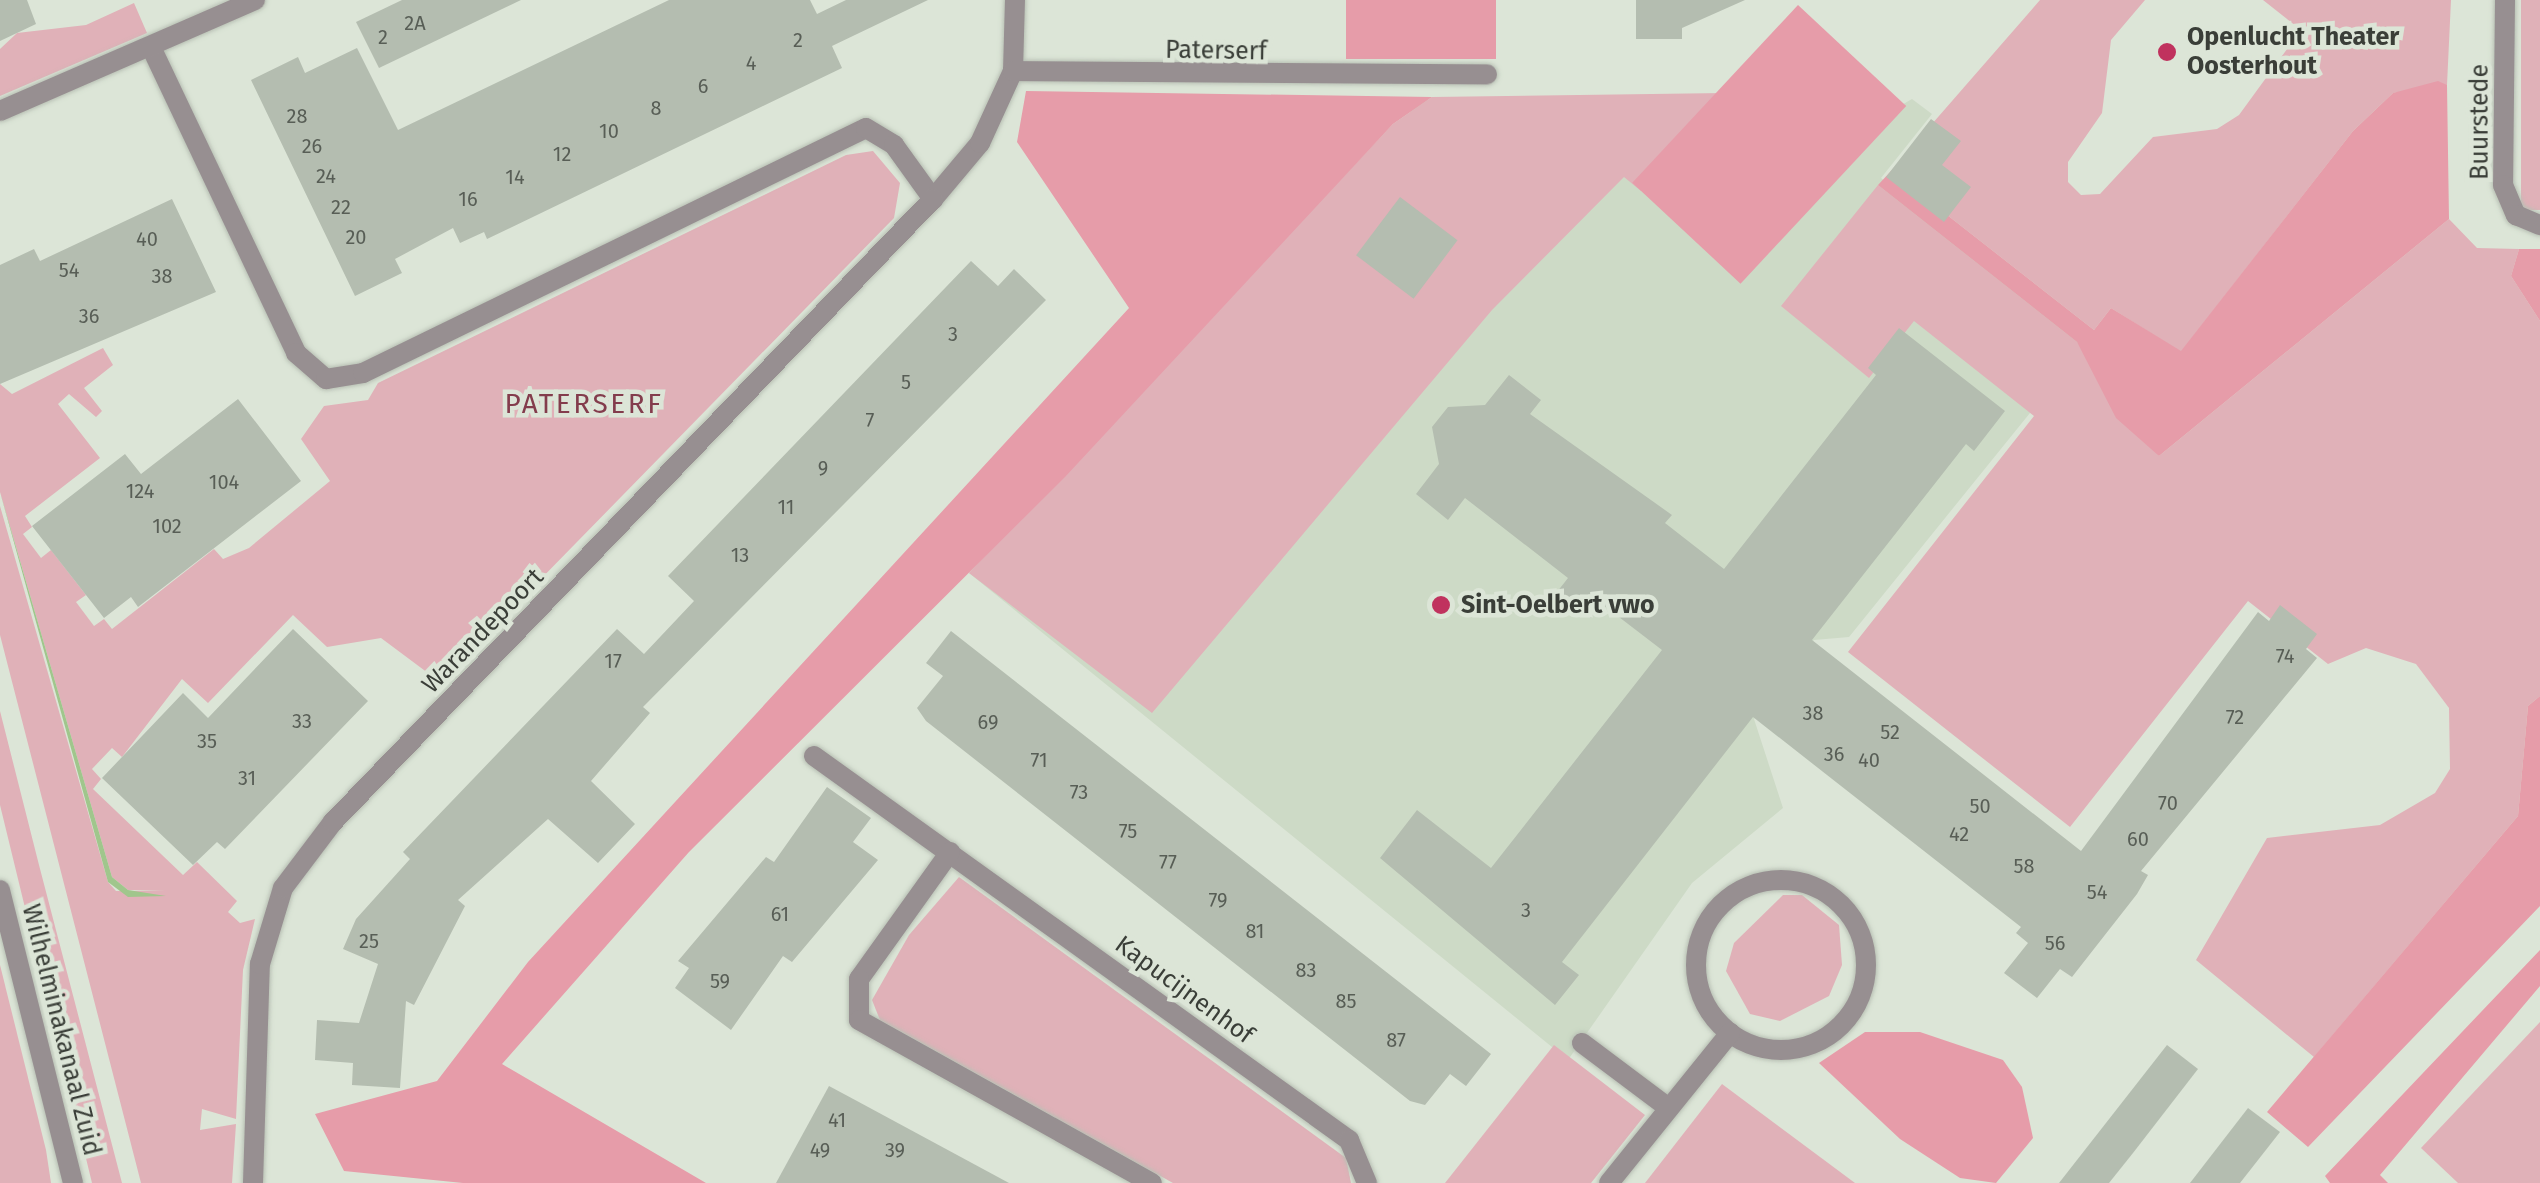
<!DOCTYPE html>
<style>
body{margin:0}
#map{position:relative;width:2540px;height:1183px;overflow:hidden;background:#dce5d7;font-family:"Fira Sans",sans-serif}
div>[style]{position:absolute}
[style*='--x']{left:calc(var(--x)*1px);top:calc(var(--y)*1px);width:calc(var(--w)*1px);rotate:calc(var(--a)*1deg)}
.built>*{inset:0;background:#cddac6}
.green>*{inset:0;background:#e0b1b8;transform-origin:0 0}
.forest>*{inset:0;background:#e69ca9;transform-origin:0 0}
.water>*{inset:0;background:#a0c68c}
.building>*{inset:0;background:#b4bdb0;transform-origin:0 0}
.roads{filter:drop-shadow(0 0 2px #b8c0b4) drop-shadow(0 0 2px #b8c0b4)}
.minor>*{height:20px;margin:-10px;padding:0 10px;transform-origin:10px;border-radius:10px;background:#978f91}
.minor>.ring{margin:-10px;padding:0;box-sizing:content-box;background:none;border:20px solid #978f91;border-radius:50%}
.tertiary>*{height:20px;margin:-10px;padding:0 10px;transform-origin:10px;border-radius:10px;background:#978f91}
.dots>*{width:28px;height:28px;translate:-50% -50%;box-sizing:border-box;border:5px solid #dce5d7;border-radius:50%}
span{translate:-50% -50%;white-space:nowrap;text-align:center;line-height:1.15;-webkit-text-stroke:9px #dce5d7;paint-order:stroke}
.number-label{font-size:20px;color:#585e56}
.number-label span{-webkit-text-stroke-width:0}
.poi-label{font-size:25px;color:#3a3e38;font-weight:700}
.left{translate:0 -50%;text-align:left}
.street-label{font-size:25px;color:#3a3e38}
.neighbourhood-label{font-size:28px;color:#833c4c;letter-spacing:2.5px}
</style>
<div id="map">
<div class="built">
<i style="clip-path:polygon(1912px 99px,1932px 114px,1881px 178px,2088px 341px,1849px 637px,1814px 640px,1754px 719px,1783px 808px,1692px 883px,1568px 1060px,969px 573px,1422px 100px,1867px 125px)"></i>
</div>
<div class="green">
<i style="clip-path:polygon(2040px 0,2145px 0,2111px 40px,2102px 113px,2068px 162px,2068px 182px,2081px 195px,2100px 194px,2153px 137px,2217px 129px,2239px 115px,2301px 30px,2263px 0,2451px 0,2447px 85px,2393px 93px,2353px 131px,2181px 352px,2111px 308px,2094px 330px,1891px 171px)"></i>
<i style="left:2521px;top:0;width:19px;height:210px"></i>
<i style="clip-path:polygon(134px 3px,147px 33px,0 96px,0 49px,17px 33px,86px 25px)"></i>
<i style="clip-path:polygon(1724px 93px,1641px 191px,1624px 177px,1492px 310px,1152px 713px,969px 573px,1393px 124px,1432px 97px)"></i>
<i style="clip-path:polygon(873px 151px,900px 183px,894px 218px,440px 682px,381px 638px,327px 647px,293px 615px,208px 703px,182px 679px,122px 757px,112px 748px,92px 769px,101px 779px,93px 789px,183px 875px,197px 862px,237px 901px,228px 912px,240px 923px,255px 919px,243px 970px,236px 1119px,202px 1109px,200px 1130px,236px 1124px,232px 1183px,141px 1183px,0 635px,0 506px,108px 882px,116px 891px,165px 891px,128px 890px,112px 877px,0 492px,0 384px,12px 394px,103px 348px,113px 365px,84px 388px,102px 411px,96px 417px,69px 394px,58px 404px,100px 458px,25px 516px,32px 527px,23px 534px,41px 558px,51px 550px,86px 595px,76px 602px,94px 626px,104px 619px,112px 629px,214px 549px,223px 559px,249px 548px,330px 481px,301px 439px,324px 406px,368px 400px,378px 383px,846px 155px)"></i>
<i style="clip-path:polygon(1878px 185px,2077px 342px,2159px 456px,2449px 219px,2477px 248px,2519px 249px,2511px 276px,2540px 321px,2540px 696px,2528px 706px,2518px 816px,2314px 1057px,2196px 960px,2267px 838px,2380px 825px,2435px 793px,2450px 769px,2449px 708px,2416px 664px,2366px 648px,2328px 664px,2248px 601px,2070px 827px,1848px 652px,2034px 416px,1914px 321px,1869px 378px,1781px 306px)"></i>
<i style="clip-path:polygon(0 711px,39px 865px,122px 1183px,92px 1183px,0 805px)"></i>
<i style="clip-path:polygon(959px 877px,1346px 1158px,1351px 1183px,1173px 1183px,880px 1020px,872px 1000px,909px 935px)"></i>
<i style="clip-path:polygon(1783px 895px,1802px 895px,1839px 925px,1842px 965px,1829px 996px,1780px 1021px,1750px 1014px,1726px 971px,1734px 943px)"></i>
<i style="clip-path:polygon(0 965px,46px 1150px,51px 1183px,0 1183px)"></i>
<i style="clip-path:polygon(2540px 1022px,2540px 1183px,2458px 1183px,2421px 1148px)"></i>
<i style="clip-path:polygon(1554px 1045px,1645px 1115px,1591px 1183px,1445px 1183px)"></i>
<i style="clip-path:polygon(1722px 1084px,1855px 1183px,1645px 1183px)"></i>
</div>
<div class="forest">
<i style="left:1346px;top:0;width:150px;height:59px"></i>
<i style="left:1798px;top:5px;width:148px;height:243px;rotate:43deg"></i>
<i style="clip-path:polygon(2438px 81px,2447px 85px,2449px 219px,2159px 456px,2116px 418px,2077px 342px,1878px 185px,1891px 171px,2094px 330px,2111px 308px,2181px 351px,2353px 131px,2393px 93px)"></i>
<i style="clip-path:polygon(1026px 91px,1432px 97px,1393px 124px,1065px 477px,689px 852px,502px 1064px,706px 1183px,463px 1183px,344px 1171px,315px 1114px,437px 1081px,528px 962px,1129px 308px,1017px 142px)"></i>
<i style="clip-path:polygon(2519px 249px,2540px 249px,2540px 321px,2511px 276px)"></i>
<i style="clip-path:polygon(2540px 696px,2540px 906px,2308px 1147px,2267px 1112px,2518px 816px,2528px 706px)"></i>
<i style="clip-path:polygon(2540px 950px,2540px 986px,2380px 1175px,2388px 1183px,2330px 1183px,2325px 1176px)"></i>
<i style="clip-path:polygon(1865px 1032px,1920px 1032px,2003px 1060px,2022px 1087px,2033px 1138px,1996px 1183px,1960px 1178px,1900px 1139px,1819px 1063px)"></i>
</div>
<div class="water">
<i style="clip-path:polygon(0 492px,112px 877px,128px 890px,166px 896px,128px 897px,108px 882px)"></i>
</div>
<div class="building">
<i style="clip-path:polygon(0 0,27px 0,36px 24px,0 41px)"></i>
<i style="clip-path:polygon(402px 0,521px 0,379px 68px,356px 22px)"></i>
<i style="clip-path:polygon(669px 0,810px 0,817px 14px,846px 0,928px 0,832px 46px,842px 68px,487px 239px,484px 232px,460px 243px,453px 228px,395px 259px,402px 273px,355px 296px,251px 80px,298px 57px,305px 73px,357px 48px,398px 130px)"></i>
<i style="clip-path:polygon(1636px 0,1745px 0,1682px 28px,1682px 39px,1636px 39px)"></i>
<i style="clip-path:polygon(1931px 119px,1961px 141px,1942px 165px,1971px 187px,1944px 222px,1886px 177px)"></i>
<i style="left:1400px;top:197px;width:72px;height:73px;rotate:37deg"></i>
<i style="clip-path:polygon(172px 199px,216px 292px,0 384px,0 265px,34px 249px,40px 261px)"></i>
<i style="clip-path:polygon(971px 261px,998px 286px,1014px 269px,1046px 300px,643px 707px,650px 713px,591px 781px,635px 824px,598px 863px,548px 819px,458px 900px,465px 906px,414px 1005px,406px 1001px,400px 1088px,352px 1085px,353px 1063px,315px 1060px,317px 1020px,359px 1023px,378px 964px,343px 949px,356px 919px,410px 859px,403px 852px,617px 629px,644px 654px,694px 601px,668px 576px)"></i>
<i style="clip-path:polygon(1899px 328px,2005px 411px,1974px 451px,1966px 444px,1812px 640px,2081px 851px,2258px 612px,2269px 621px,2280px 605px,2317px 634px,2306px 649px,2317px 658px,2141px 871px,2148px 875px,2137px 894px,2072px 977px,2060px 969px,2037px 998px,2004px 973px,2028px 943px,2016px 933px,2021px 927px,1753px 717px,1562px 962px,1579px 975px,1555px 1005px,1380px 858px,1417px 810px,1491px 868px,1662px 650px,1602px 604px,1591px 618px,1557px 592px,1568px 578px,1465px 498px,1448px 520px,1416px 494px,1439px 464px,1432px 427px,1448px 407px,1485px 405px,1509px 375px,1541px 400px,1530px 414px,1672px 515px,1665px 523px,1724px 569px,1876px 375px,1868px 368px)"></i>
<i style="clip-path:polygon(238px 399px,301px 481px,138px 607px,131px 597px,104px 618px,32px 526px,125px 454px,141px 474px)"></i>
<i style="clip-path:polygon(293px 629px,368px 701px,225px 849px,217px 842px,193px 865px,102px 778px,183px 693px,208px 718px)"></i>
<i style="clip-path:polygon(951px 631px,1491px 1054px,1466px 1086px,1450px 1074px,1425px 1105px,1410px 1101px,926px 721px,917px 708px,943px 676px,926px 663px)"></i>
<i style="clip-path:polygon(827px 787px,871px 818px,853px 842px,878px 860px,792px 962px,783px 956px,731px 1030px,675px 988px,689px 968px,678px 961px,766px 857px,774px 862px)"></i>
<i style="clip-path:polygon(2167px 1045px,2198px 1069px,2133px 1153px,2109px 1183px,2059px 1183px)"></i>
<i style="clip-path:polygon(829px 1086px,857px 1101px,1009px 1183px,776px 1183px)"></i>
<i style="clip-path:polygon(2248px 1108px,2280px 1132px,2240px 1183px,2190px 1183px)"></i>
</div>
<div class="roads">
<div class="minor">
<i style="--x:2505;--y:0;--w:185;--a:90.6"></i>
<i style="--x:2503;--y:185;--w:33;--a:67"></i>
<i style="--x:2516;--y:215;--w:26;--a:23"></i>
<i style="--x:151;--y:47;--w:339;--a:64.6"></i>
<i style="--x:296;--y:353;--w:40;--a:41"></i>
<i style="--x:326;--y:379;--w:37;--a:-9"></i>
<i style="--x:363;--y:373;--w:559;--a:-25.97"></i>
<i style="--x:866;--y:128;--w:33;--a:31"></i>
<i style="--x:894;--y:145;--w:67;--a:54.2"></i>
<i style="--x:933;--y:199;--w:73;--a:-50"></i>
<i style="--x:980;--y:143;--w:79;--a:-65.4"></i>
<i style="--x:1013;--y:71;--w:71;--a:-88.4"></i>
<i style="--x:1013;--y:71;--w:474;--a:0.4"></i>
<i style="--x:0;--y:111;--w:278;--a:-23.5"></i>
<i style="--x:814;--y:756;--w:659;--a:35.67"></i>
<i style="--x:1349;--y:1140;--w:47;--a:67.3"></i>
<i style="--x:950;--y:852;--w:156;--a:125.6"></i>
<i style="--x:859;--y:979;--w:41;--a:90"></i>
<i style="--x:859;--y:1020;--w:335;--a:29.1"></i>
<i class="ring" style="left:1696px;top:880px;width:150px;height:150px"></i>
<i style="--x:1582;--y:1043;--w:105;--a:36.9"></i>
<i style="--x:253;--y:1183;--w:219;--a:-88.2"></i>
<i style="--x:260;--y:964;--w:79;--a:-73.2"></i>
<i style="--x:283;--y:888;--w:83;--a:-52.9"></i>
<i style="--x:333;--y:822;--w:865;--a:-46.08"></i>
<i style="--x:1609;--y:1183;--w:193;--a:-51.1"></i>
</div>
<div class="tertiary">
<i style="--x:0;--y:890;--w:302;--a:76"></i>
</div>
</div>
<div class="dots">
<i style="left:2167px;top:52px;background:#c0325e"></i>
<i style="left:1441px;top:605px;background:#c0325e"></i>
</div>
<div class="number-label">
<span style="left:415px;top:23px">2A</span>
<span style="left:383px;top:37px">2</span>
<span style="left:798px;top:40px">2</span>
<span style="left:751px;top:63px">4</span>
<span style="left:703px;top:86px">6</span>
<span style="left:656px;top:108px">8</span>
<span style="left:297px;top:116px">28</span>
<span style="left:609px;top:131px">10</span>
<span style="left:312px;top:146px">26</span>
<span style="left:562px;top:154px">12</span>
<span style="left:326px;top:176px">24</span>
<span style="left:515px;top:177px">14</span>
<span style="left:468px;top:199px">16</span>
<span style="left:341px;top:207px">22</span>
<span style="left:356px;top:237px">20</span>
<span style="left:147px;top:239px">40</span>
<span style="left:69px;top:270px">54</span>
<span style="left:162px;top:276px">38</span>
<span style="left:89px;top:316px">36</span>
<span style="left:953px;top:334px">3</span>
<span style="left:906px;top:382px">5</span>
<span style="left:870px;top:420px">7</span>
<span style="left:823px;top:468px">9</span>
<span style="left:224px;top:482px">104</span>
<span style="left:140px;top:491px">124</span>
<span style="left:786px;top:507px">11</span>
<span style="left:167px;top:526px">102</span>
<span style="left:740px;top:555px">13</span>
<span style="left:2285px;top:656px">74</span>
<span style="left:613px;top:661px">17</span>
<span style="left:1813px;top:713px">38</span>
<span style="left:2235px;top:717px">72</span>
<span style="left:302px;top:721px">33</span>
<span style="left:988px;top:722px">69</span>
<span style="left:1890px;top:732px">52</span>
<span style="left:207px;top:741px">35</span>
<span style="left:1834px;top:754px">36</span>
<span style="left:1039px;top:760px">71</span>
<span style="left:1869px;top:760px">40</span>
<span style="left:247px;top:778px">31</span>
<span style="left:1079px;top:792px">73</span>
<span style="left:2168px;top:803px">70</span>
<span style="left:1980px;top:806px">50</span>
<span style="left:1128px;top:831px">75</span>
<span style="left:1959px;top:834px">42</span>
<span style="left:2138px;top:839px">60</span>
<span style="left:1168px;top:862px">77</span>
<span style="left:2024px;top:866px">58</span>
<span style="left:2097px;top:892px">54</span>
<span style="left:1218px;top:900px">79</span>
<span style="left:1526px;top:910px">3</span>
<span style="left:780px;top:914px">61</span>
<span style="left:1255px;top:931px">81</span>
<span style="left:369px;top:941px">25</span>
<span style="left:2055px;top:943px">56</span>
<span style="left:1306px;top:970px">83</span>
<span style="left:720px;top:981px">59</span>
<span style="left:1346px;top:1001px">85</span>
<span style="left:1396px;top:1040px">87</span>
<span style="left:837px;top:1120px">41</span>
<span style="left:820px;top:1150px">49</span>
<span style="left:895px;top:1150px">39</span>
</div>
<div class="poi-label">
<span class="left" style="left:2187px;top:52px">Openlucht Theater<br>Oosterhout</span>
<span class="left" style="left:1461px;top:605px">Sint-Oelbert vwo</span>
</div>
<div class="street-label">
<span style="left:1216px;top:51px;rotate:1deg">Paterserf</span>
<span style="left:2480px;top:122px;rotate:-90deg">Buurstede</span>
<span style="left:483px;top:631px;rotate:-46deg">Warandepoort</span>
<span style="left:1184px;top:990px;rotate:36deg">Kapucijnenhof</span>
<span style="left:61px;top:1030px;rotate:76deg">Wilhelminakanaal Zuid</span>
</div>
<div class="neighbourhood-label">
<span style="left:584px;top:404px">PATERSERF</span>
</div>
</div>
